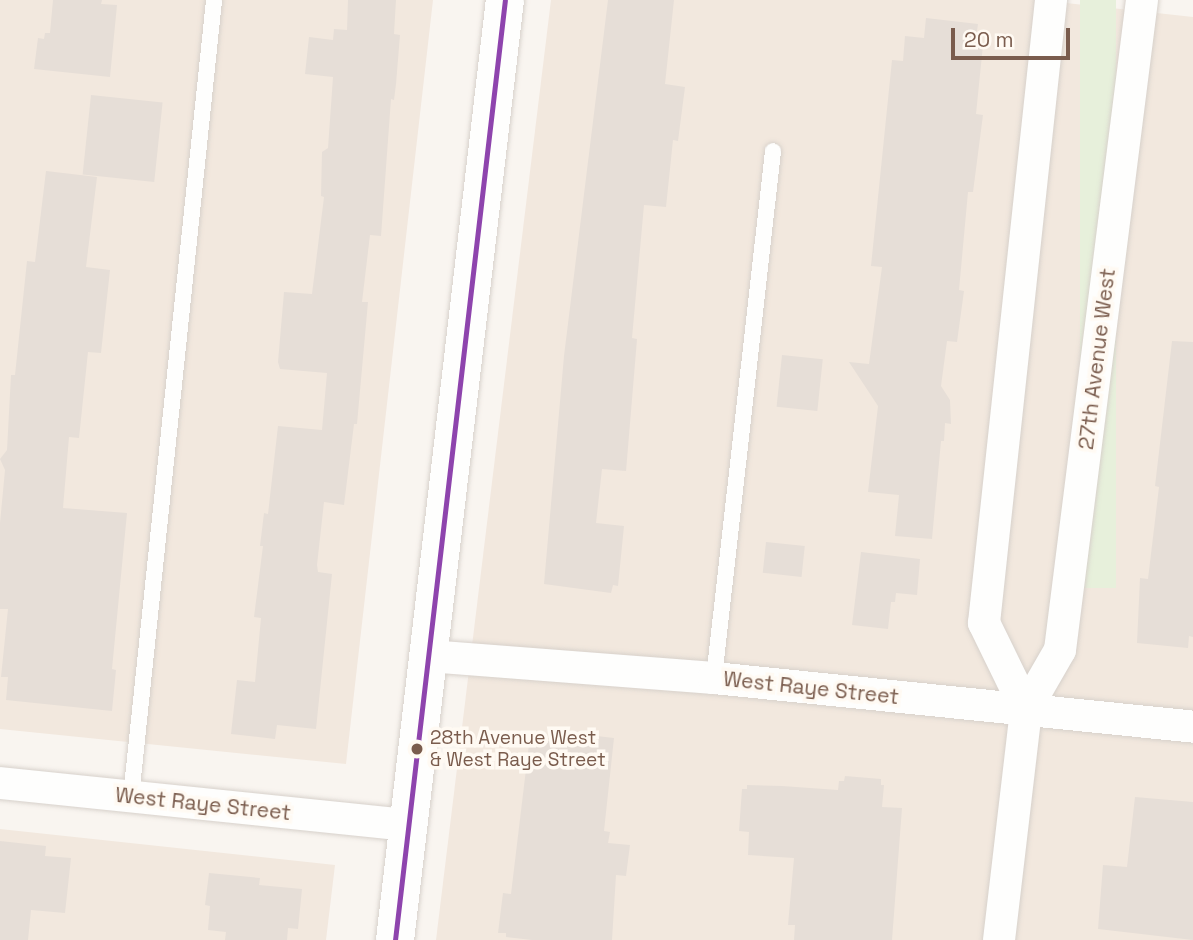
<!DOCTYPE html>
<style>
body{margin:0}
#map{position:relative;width:1193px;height:940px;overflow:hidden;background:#f9f5f0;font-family:"Space Grotesk",sans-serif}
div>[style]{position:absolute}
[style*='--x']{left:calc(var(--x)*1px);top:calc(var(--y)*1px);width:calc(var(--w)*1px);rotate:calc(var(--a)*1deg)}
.residential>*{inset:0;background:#f2e8de}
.green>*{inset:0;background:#e7f0db;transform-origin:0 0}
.building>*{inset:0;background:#e6ded7;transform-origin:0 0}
.roads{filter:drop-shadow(0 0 2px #d7d1cb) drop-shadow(0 0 2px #d7d1cb)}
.service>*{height:16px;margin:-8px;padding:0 8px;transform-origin:8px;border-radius:8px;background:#fefefd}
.minor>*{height:32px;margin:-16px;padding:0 16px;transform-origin:16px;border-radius:16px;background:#fefefd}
.tertiary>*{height:38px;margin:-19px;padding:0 19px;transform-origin:19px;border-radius:19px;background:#fefefd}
.bus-1>*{height:5px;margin:-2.5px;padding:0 2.5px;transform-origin:2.5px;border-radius:2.5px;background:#8e44ad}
.dots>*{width:19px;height:19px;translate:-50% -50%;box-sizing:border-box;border:4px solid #fffaf3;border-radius:50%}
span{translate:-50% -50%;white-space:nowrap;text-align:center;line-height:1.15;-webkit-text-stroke:7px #fffaf3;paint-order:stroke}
.bus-label{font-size:19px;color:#7a5c4d}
.left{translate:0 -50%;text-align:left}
.street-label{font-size:21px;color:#7a5c4d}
.scale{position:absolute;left:951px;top:28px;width:119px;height:32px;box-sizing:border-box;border:4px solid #7a5c4d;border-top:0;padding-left:9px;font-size:21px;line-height:24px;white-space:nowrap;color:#7a5c4d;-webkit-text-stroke:5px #fffaf3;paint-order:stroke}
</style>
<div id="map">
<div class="residential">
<i style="clip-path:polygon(0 0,433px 0,346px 764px,0 729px)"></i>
<i style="clip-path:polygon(551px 0,1039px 0,1193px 17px,1193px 940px,436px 940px)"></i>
<i style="clip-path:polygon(0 829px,335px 865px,326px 940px,0 940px)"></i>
</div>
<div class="green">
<i style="left:1080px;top:0;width:36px;height:588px"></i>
</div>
<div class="building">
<i style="clip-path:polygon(53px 0,102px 0,101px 4px,117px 5px,110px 77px,34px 69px,38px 38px,44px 39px,45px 33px,50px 33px)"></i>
<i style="clip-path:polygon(348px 0,396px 0,394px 34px,400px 35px,396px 84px,394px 100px,391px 99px,381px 236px,370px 235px,362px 302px,368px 302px,357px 424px,354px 424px,344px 505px,324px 502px,317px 565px,318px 572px,332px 574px,316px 729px,277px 725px,275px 739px,231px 734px,237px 680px,255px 682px,261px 618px,254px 617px,263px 546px,260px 546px,264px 513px,268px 514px,278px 426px,322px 430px,327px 373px,280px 369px,278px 362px,284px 292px,312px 294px,324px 197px,321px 196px,322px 152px,328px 148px,333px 77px,305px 74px,309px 37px,333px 40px,334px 29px,347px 30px)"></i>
<i style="clip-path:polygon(608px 0,674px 0,665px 84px,685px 87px,678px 141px,673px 140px,666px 207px,644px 205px,632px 338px,637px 339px,626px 471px,602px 469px,596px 523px,624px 526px,618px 586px,613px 585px,611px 593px,544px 584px,564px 356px)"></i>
<i style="clip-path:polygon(926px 18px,978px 24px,975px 44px,983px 45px,976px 114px,983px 115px,973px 192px,968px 192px,959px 290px,964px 291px,957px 342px,947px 341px,941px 386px,950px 400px,951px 424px,945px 423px,944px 441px,941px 441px,932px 539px,895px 536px,899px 495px,868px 492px,878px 406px,849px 362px,869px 364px,882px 267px,871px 266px,892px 60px,903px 61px,905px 36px,924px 38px)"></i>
<i style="left:91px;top:95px;width:72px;height:80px;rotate:6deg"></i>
<i style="clip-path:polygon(46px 171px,97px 177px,86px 267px,110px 270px,101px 353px,88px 352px,79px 438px,69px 437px,63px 508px,127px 513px,112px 669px,116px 670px,112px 711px,6px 700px,8px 677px,1px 677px,8px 609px,0 609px,0 523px,5px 470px,0 459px,7px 450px,11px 375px,15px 375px,27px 261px,35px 262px)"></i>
<i style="clip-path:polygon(1172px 341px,1193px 342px,1193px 637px,1189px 636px,1188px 648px,1137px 643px,1140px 578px,1148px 579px,1159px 487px,1155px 486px)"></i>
<i style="left:782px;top:355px;width:41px;height:52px;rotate:6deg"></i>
<i style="left:766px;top:542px;width:39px;height:31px;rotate:6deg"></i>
<i style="clip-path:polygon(861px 552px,920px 559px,917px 595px,896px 593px,895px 602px,891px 602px,888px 629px,852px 625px)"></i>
<i style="clip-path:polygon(554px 731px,614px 738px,604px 831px,610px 832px,608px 843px,630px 845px,626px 876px,616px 875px,612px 940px,532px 940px,506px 937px,506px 933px,498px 933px,503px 893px,511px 894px,530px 736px,553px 739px)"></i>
<i style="clip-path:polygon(845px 776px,881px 779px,881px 785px,884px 785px,882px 807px,902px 808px,892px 940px,794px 940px,795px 925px,788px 925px,794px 858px,748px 855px,749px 832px,739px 831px,742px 789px,747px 789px,747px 785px,782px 786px,838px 790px,839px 781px,844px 781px)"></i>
<i style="clip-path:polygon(1135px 797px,1193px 802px,1193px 940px,1098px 929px,1103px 865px,1127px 867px)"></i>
<i style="clip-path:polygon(0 841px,46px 846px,45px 856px,71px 858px,65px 913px,31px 910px,28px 940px,0 940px)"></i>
<i style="clip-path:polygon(209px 873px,260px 878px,259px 885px,302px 889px,298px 929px,288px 928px,287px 940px,225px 940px,226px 932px,208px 930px,210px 906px,205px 905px)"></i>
</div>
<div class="roads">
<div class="service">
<i style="--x:714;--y:678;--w:530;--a:-83.61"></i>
<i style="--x:131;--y:797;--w:801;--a:-84.05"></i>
</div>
<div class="minor">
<i style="--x:428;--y:656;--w:287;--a:4.4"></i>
<i style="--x:714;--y:678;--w:481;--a:5.8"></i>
<i style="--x:1026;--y:709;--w:96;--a:-116"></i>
<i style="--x:984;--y:623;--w:627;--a:-83.86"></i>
<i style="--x:0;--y:783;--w:409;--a:5.9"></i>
<i style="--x:999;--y:940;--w:233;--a:-83.3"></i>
<i style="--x:1026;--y:709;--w:68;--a:-60"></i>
<i style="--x:1060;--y:650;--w:655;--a:-82.81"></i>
</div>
<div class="tertiary">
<i style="--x:395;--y:940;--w:946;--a:-83.33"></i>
</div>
</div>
<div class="bus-1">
<i style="--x:395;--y:940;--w:946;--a:-83.33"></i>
</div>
<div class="dots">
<i style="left:417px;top:749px;background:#7a5c4d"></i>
</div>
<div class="bus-label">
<span class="left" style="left:430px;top:749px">28th Avenue West<br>&amp; West Raye Street</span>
</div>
<div class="street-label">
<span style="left:1097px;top:359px;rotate:-83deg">27th Avenue West</span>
<span style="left:811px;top:688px;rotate:6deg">West Raye Street</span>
<span style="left:203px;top:804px;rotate:6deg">West Raye Street</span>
</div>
<div class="scale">20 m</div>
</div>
